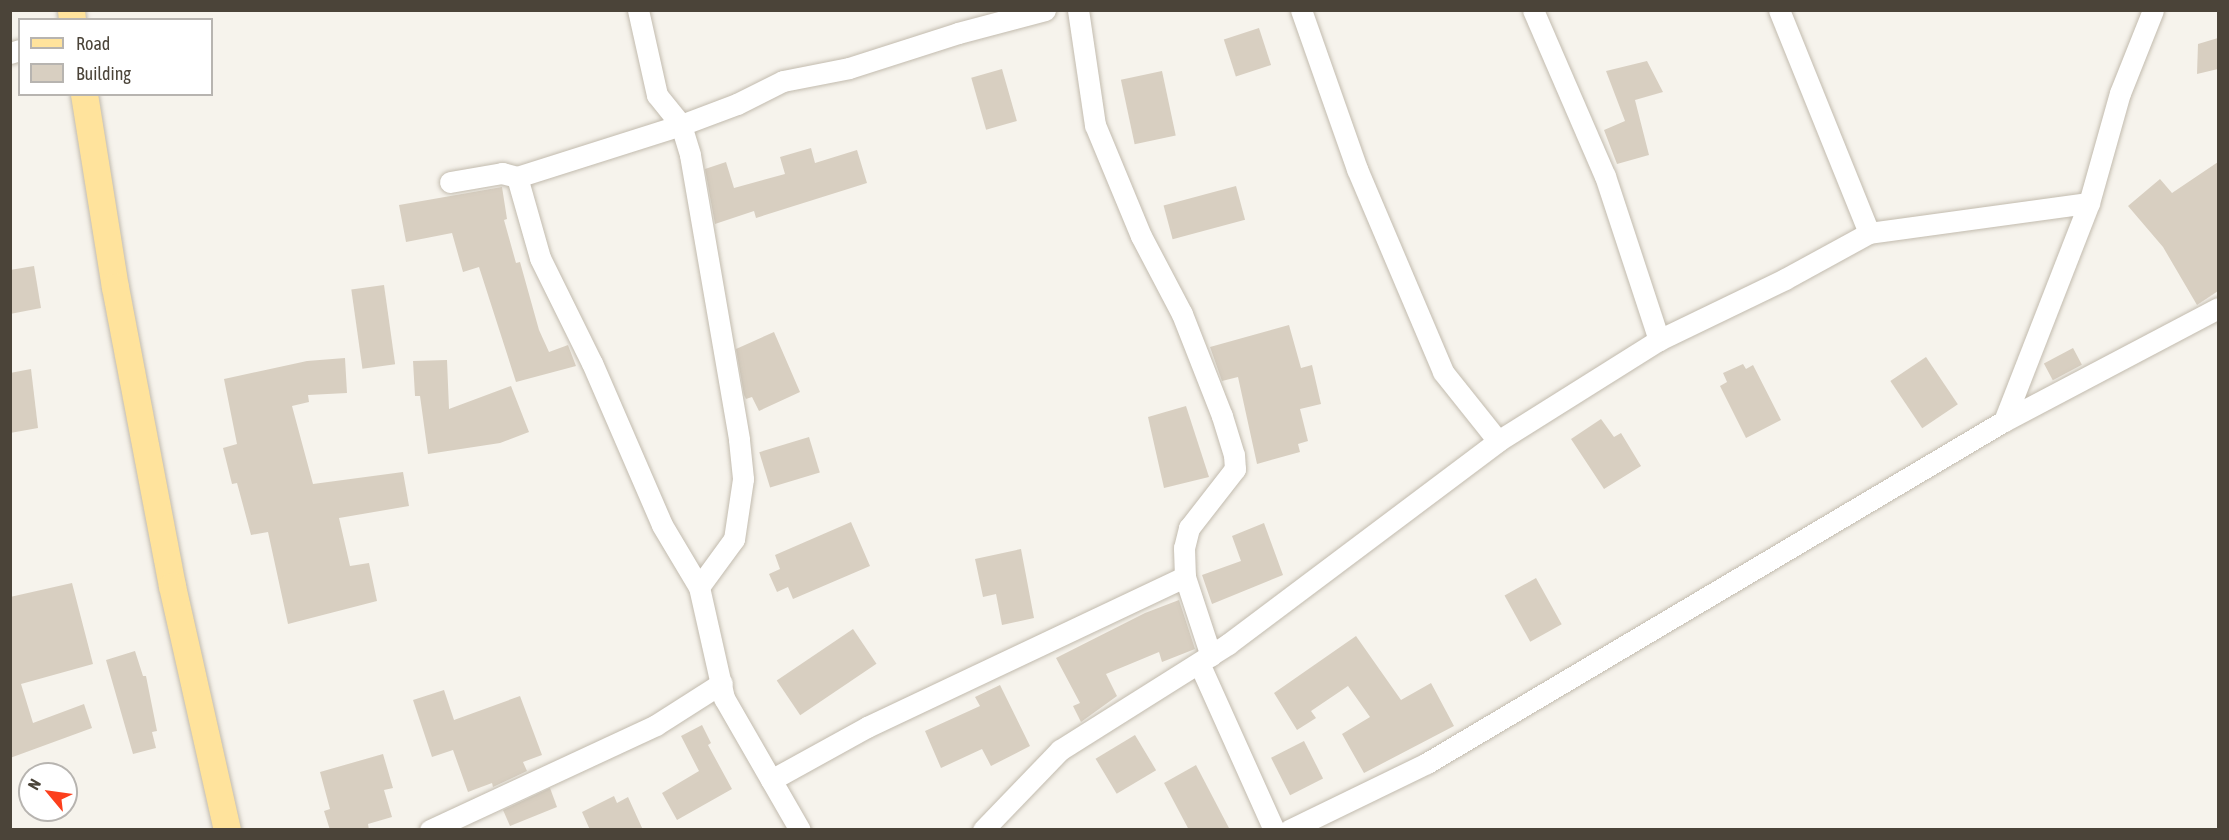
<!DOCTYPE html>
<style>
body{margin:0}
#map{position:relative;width:2229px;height:840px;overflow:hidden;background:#f6f3ec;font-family:"Asap Condensed",sans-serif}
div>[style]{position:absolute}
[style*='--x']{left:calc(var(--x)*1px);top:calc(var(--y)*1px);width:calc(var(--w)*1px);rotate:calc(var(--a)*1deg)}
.building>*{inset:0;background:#d8cfc1;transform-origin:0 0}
.roads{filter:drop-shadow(0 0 2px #c2bbae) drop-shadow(0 0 2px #c2bbae)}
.minor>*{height:21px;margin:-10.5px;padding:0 10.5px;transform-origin:10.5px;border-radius:10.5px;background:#fff}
.major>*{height:27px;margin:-13.5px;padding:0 13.5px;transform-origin:13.5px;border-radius:13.5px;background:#ffe39c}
span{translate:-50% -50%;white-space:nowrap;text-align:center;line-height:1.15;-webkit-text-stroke:6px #fff;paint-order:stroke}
.frame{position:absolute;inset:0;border:12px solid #4b4439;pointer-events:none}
.legend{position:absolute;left:18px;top:18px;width:195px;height:78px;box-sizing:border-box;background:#fff;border:2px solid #b7b4b0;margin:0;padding:8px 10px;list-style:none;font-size:18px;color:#4b4439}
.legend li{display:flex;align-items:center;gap:12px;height:30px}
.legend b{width:30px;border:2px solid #b7b4b0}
.north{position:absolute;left:18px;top:762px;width:60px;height:60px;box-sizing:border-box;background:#fff;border:2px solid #b7b4b0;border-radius:50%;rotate:299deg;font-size:16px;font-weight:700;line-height:24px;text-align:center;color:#4b4439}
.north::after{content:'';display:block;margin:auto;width:21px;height:27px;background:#fc3f1d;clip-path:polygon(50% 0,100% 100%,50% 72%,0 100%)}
</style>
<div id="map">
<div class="building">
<i style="left:1259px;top:28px;width:39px;height:37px;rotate:72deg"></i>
<i style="clip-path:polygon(2218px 38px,2218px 69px,2197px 74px,2198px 44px)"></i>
<i style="clip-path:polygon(1647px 61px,1663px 92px,1635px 100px,1649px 155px,1617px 164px,1604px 130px,1625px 121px,1606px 71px)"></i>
<i style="left:1002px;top:69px;width:54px;height:32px;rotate:74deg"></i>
<i style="left:1162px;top:71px;width:66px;height:42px;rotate:78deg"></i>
<i style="clip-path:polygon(811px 148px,815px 163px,857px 150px,867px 183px,756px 218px,754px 211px,715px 224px,705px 169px,726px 162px,734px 188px,785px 174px,780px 157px)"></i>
<i style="clip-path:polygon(2218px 162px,2218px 291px,2197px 305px,2163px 247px,2128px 206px,2160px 179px,2172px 193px)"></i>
<i style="left:1236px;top:186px;width:35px;height:75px;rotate:75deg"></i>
<i style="clip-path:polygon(502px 187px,507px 219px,504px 220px,516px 263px,520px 262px,539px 330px,549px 352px,568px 345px,576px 366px,516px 382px,479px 267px,463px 272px,452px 233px,406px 242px,399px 205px)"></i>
<i style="clip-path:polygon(34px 266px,41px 308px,10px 314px,10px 270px)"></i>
<i style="left:384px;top:285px;width:80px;height:33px;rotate:82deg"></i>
<i style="clip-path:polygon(1289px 325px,1301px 368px,1312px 365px,1321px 404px,1300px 409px,1308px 441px,1298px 444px,1300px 452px,1257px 464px,1238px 377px,1222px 381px,1210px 347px)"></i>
<i style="clip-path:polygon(774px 332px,800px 392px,759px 411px,752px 397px,746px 399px,744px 395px,736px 349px)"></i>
<i style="left:2073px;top:348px;width:19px;height:33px;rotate:62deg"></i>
<i style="left:1926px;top:357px;width:57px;height:43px;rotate:56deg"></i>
<i style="clip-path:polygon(345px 358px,347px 393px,308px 395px,309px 402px,292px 406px,313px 484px,403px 472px,409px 506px,339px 518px,350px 566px,369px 563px,377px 601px,288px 624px,268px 532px,251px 535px,237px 483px,232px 484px,223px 448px,237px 444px,224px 379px,307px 361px)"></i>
<i style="clip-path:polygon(447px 360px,449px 409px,511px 386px,529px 432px,500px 443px,428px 454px,420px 396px,415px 396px,413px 361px)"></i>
<i style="clip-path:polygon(1743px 364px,1746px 369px,1753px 365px,1781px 420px,1746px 438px,1720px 386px,1727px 382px,1723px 373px)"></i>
<i style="clip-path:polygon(31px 369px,38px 428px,10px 433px,10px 373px)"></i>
<i style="clip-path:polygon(1186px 406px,1209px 477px,1164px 488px,1148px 417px)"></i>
<i style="clip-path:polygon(1601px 419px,1614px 437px,1621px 433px,1641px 466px,1604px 489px,1571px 439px)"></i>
<i style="left:809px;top:437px;width:37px;height:52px;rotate:73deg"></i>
<i style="clip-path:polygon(851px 522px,870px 566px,793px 599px,788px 587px,777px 592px,769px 574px,780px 569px,775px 555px)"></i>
<i style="clip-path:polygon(1264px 523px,1283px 575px,1212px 604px,1202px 575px,1241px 561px,1232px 536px)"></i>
<i style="clip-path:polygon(1021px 549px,1034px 618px,1002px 625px,996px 594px,983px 597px,975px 559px)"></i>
<i style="left:1536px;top:578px;width:53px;height:36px;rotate:61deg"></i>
<i style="clip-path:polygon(72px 583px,93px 664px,21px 684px,33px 723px,84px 704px,92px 728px,10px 758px,10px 597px)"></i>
<i style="clip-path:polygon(1179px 600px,1195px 649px,1162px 662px,1159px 652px,1106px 674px,1117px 696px,1081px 722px,1073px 706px,1080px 703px,1056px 658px,1145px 613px)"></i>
<i style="left:853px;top:629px;width:42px;height:92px;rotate:56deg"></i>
<i style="clip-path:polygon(1356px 636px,1401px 700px,1431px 683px,1454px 726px,1364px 773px,1342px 734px,1370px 717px,1348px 686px,1311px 711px,1316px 718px,1297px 730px,1274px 693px)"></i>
<i style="clip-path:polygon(135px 651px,143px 676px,146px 676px,157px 731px,152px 732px,156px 748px,133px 754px,106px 660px)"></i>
<i style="clip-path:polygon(1000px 685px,1030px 746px,991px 766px,982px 749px,941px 768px,925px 731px,980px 706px,975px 697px)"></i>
<i style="clip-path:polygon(444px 690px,454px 720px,520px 696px,542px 755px,523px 762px,527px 771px,493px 787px,492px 783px,468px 792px,453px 750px,432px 757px,413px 700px)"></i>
<i style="clip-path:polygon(702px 725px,711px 743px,708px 745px,732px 789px,677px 820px,662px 793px,699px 771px,681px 736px)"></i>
<i style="left:1135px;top:735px;width:41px;height:46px;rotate:59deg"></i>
<i style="left:1304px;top:741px;width:42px;height:37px;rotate:63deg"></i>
<i style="clip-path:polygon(383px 754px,393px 788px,384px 790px,392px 817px,368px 824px,369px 830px,330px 830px,324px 811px,330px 809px,320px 772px)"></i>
<i style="clip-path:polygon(1196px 765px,1230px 830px,1189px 830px,1164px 783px)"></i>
<i style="clip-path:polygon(550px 788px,557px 807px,510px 826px,503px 810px)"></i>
<i style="clip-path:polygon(614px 796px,617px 803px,628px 797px,643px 830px,590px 830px,582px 812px)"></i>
</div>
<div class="roads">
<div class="minor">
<i style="--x:638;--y:10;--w:87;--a:77.4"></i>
<i style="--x:657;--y:95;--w:38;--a:51"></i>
<i style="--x:681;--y:125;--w:31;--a:73"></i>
<i style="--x:690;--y:155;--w:289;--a:80.2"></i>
<i style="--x:739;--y:440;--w:39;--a:84"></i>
<i style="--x:743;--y:479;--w:61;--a:98.5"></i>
<i style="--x:734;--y:539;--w:59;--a:126.1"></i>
<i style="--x:1301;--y:10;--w:169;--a:70.6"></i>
<i style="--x:1357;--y:169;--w:220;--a:67"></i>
<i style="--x:1443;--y:372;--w:88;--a:51.4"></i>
<i style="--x:1533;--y:10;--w:181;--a:66.6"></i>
<i style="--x:1605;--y:176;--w:173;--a:71.8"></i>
<i style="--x:1779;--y:10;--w:240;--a:68"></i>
<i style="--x:10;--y:53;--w:10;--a:-17"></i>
<i style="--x:517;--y:177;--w:84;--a:74.1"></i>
<i style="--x:540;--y:258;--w:117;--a:63.7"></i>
<i style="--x:592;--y:363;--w:176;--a:66.6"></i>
<i style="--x:662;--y:525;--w:72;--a:59.2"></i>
<i style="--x:699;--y:587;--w:114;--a:77.3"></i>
<i style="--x:724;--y:698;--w:152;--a:60.1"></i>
<i style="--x:450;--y:182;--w:53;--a:-9.8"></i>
<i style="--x:502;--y:173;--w:16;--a:15"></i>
<i style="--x:517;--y:177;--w:172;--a:-17.6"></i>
<i style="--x:681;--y:125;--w:60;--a:-20.6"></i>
<i style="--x:737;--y:104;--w:51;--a:-26.6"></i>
<i style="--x:783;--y:81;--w:67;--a:-11.1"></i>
<i style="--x:849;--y:68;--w:114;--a:-17.8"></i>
<i style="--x:958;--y:33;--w:90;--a:-14.8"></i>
<i style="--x:2004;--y:421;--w:234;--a:-68.7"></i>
<i style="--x:2089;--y:203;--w:114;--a:-74.3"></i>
<i style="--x:2120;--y:93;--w:89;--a:-68.3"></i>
<i style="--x:1185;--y:577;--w:83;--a:71.8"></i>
<i style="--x:1199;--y:663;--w:183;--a:65.8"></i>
<i style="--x:771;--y:780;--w:110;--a:-28.9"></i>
<i style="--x:867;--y:727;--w:352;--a:-25.3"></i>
<i style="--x:1185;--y:577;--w:29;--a:-92"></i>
<i style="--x:1184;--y:548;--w:21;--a:-76"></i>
<i style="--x:1189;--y:528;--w:75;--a:-52.1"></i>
<i style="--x:1235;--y:469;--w:14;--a:-94"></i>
<i style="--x:1234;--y:455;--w:41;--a:-107.1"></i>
<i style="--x:1222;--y:416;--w:110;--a:-111.4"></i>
<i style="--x:1182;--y:314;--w:88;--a:-117.7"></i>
<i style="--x:1141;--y:236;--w:120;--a:-112.5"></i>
<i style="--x:1095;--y:125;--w:116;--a:-98.4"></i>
<i style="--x:430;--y:830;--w:249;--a:-24.9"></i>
<i style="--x:656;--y:725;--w:78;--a:-32.5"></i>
<i style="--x:983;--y:830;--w:111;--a:-46.1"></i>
<i style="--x:1060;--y:750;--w:199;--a:-32.2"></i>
<i style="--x:1228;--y:644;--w:338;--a:-36.9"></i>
<i style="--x:1498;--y:441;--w:190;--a:-32.1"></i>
<i style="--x:1659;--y:340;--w:140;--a:-25.8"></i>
<i style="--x:1785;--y:279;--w:96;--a:-28.7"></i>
<i style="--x:1869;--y:233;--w:222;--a:-7.8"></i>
<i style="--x:1289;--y:830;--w:153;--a:-25.9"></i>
<i style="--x:1427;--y:763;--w:671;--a:-30.66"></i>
<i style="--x:2004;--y:421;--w:242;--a:-27.8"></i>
</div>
<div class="major">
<i style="--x:71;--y:10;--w:10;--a:84"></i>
<i style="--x:84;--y:94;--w:195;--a:80.9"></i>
<i style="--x:115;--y:287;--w:304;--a:79.2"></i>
<i style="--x:172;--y:586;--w:250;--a:77.3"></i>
</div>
</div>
<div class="frame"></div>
<ul class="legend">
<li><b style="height:8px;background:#ffe39c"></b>Road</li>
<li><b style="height:16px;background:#d8cfc1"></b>Building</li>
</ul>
<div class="north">N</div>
</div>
